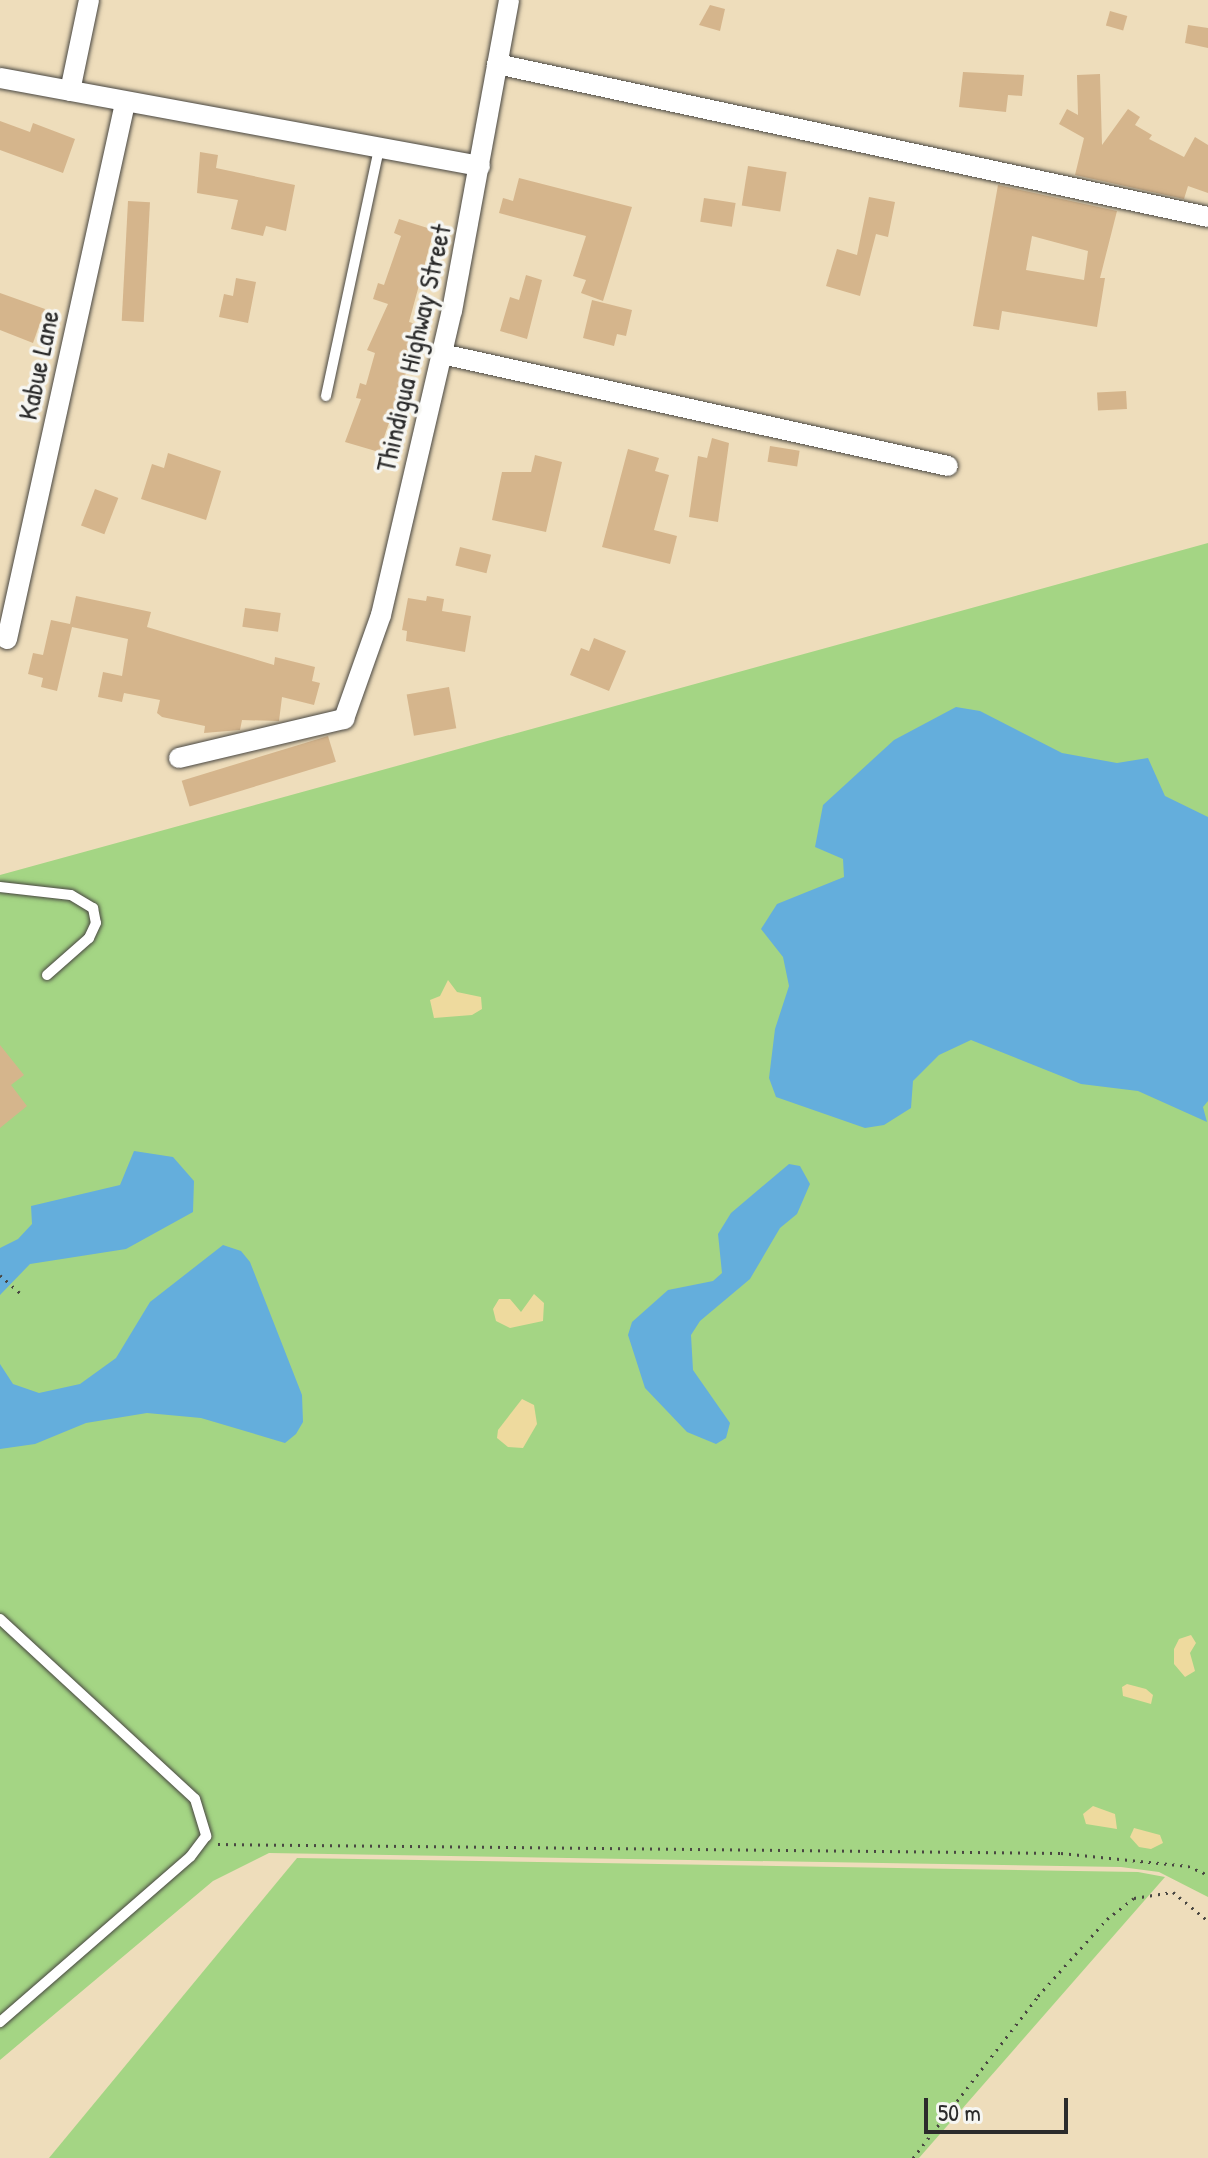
<!DOCTYPE html>
<style>
body{margin:0}
#map{position:relative;width:1208px;height:2158px;overflow:hidden;background:#edb;font-family:"Patrick Hand",sans-serif}
div>[style]{position:absolute}
[style*='--x']{left:calc(var(--x)*1px);top:calc(var(--y)*1px);width:calc(var(--w)*1px);rotate:calc(var(--a)*1deg)}
.green>*{inset:0;background:#a4d584}
.sand>*{inset:0;background:#eeda9e}
.water>*{inset:0;background:#64aedc}
.building>*{inset:0;background:#d5b58c;transform-origin:0 0}
.path>*{height:3px;margin-top:-1.5px;transform-origin:0;background:repeating-linear-gradient(90deg,#484641 0 2px,transparent 0 8px)}
.roads{filter:drop-shadow(0 0 2px #484641) drop-shadow(0 0 2px #484641)}
.lane>*{height:10px;margin:-5px;padding:0 5px;transform-origin:5px;border-radius:5px;background:#fff}
.street>*{height:20px;margin:-10px;padding:0 10px;transform-origin:10px;border-radius:10px;background:#fff}
span{translate:-50% -50%;white-space:nowrap;text-align:center;line-height:1.15;-webkit-text-stroke:7px #f6f6f2;paint-order:stroke}
.street-label{font-size:28px;color:#2b2b2b}
.scale{position:absolute;left:924px;top:2098px;width:144px;height:36px;box-sizing:border-box;border:4px solid #2b2b2b;border-top:0;padding-left:10px;font-size:24px;line-height:28px;white-space:nowrap;color:#2b2b2b;-webkit-text-stroke:6px #f6f6f2;paint-order:stroke}
</style>
<div id="map">
<div class="green">
<i style="clip-path:polygon(1208px 543px,1208px 1897px,1159px 1872px,1121px 1867px,269px 1853px,213px 1881px,0 2060px,0 875px)"></i>
<i style="clip-path:polygon(297px 1858px,1138px 1872px,1165px 1877px,919px 2158px,49px 2158px)"></i>
</div>
<div class="sand">
<i style="clip-path:polygon(448px 980px,457px 992px,481px 997px,482px 1009px,472px 1015px,434px 1018px,430px 1000px,440px 996px)"></i>
<i style="clip-path:polygon(534px 1294px,544px 1303px,543px 1321px,510px 1328px,496px 1321px,493px 1309px,499px 1299px,510px 1299px,521px 1312px)"></i>
<i style="clip-path:polygon(522px 1399px,534px 1405px,537px 1424px,523px 1448px,508px 1447px,497px 1438px,498px 1430px)"></i>
<i style="clip-path:polygon(1191px 1635px,1196px 1643px,1190px 1653px,1195px 1671px,1185px 1677px,1174px 1664px,1174px 1649px,1179px 1639px)"></i>
<i style="clip-path:polygon(1127px 1684px,1146px 1689px,1153px 1695px,1151px 1704px,1123px 1696px,1122px 1687px)"></i>
<i style="clip-path:polygon(1093px 1806px,1115px 1814px,1117px 1829px,1086px 1824px,1083px 1814px)"></i>
<i style="clip-path:polygon(1134px 1828px,1160px 1835px,1163px 1843px,1151px 1849px,1139px 1847px,1130px 1837px)"></i>
</div>
<div class="water">
<i style="clip-path:polygon(956px 707px,980px 711px,1062px 753px,1117px 763px,1148px 758px,1165px 796px,1208px 817px,1208px 1101px,1203px 1107px,1207px 1122px,1138px 1091px,1081px 1084px,971px 1040px,939px 1055px,913px 1081px,911px 1108px,884px 1125px,865px 1128px,776px 1097px,769px 1078px,775px 1029px,789px 986px,783px 957px,761px 929px,777px 904px,844px 877px,843px 859px,815px 847px,823px 805px,894px 740px)"></i>
<i style="clip-path:polygon(134px 1151px,173px 1157px,194px 1181px,193px 1212px,126px 1249px,30px 1264px,0 1295px,0 1248px,18px 1239px,32px 1224px,31px 1206px,120px 1185px)"></i>
<i style="clip-path:polygon(789px 1164px,800px 1166px,810px 1184px,797px 1214px,780px 1228px,750px 1279px,700px 1321px,691px 1335px,693px 1370px,730px 1423px,726px 1438px,716px 1444px,687px 1432px,645px 1388px,628px 1335px,632px 1322px,668px 1290px,713px 1281px,722px 1273px,718px 1234px,731px 1213px)"></i>
<i style="clip-path:polygon(223px 1245px,241px 1251px,250px 1262px,302px 1395px,303px 1422px,296px 1434px,285px 1443px,201px 1418px,147px 1413px,86px 1423px,35px 1444px,0 1449px,0 1364px,13px 1384px,39px 1393px,80px 1384px,116px 1358px,150px 1302px)"></i>
</div>
<div class="building">
<i style="clip-path:polygon(710px 5px,725px 9px,720px 31px,699px 25px)"></i>
<i style="left:1110px;top:11px;width:18px;height:15px;rotate:16deg"></i>
<i style="clip-path:polygon(1188px 25px,1208px 28px,1208px 48px,1185px 43px)"></i>
<i style="clip-path:polygon(963px 72px,1024px 75px,1022px 96px,1008px 95px,1006px 112px,959px 107px)"></i>
<i style="clip-path:polygon(1100px 74px,1102px 145px,1128px 109px,1140px 117px,1135px 125px,1152px 135px,1149px 139px,1184px 157px,1195px 137px,1208px 145px,1208px 193px,1188px 186px,1184px 199px,1075px 175px,1084px 138px,1059px 124px,1067px 109px,1078px 115px,1077px 75px)"></i>
<i style="clip-path:polygon(0 121px,30px 132px,33px 123px,75px 139px,63px 173px,0 150px)"></i>
<i style="clip-path:polygon(200px 152px,218px 155px,216px 168px,295px 185px,286px 231px,266px 226px,263px 236px,231px 229px,238px 200px,197px 193px)"></i>
<i style="left:748px;top:166px;width:39px;height:40px;rotate:9deg"></i>
<i style="clip-path:polygon(519px 178px,632px 207px,603px 301px,581px 293px,586px 280px,573px 276px,586px 236px,499px 213px,503px 198px,513px 201px)"></i>
<i style="clip-path:polygon(evenodd,998px 185px,1117px 211px,1100px 278px,1105px 278px,1097px 327px,1002px 311px,999px 330px,973px 326px,998px 185px,1032px 236px,1088px 251px,1084px 280px,1026px 270px,1032px 236px)"></i>
<i style="clip-path:polygon(869px 197px,895px 202px,888px 237px,876px 234px,860px 296px,826px 286px,837px 249px,857px 255px)"></i>
<i style="left:704px;top:198px;width:32px;height:24px;rotate:9deg"></i>
<i style="left:128px;top:201px;width:22px;height:120px;rotate:3deg"></i>
<i style="clip-path:polygon(399px 219px,434px 230px,409px 322px,422px 326px,379px 452px,345px 442px,361px 399px,356px 398px,360px 383px,366px 385px,375px 353px,367px 350px,388px 304px,373px 299px,378px 283px,384px 285px,401px 236px,394px 233px)"></i>
<i style="clip-path:polygon(526px 275px,542px 280px,527px 339px,500px 331px,510px 297px,519px 300px)"></i>
<i style="clip-path:polygon(236px 278px,256px 282px,248px 323px,219px 317px,224px 294px,233px 296px)"></i>
<i style="clip-path:polygon(0 293px,45px 309px,33px 343px,0 330px)"></i>
<i style="clip-path:polygon(592px 300px,632px 310px,626px 336px,617px 334px,614px 346px,583px 338px)"></i>
<i style="left:1126px;top:391px;width:18px;height:29px;rotate:87deg"></i>
<i style="clip-path:polygon(712px 438px,729px 443px,718px 522px,689px 517px,698px 456px,707px 458px)"></i>
<i style="left:770px;top:446px;width:30px;height:16px;rotate:9deg"></i>
<i style="clip-path:polygon(628px 449px,659px 458px,655px 471px,669px 475px,654px 530px,677px 536px,670px 564px,602px 547px)"></i>
<i style="clip-path:polygon(168px 453px,221px 471px,206px 520px,141px 499px,152px 464px,164px 468px)"></i>
<i style="clip-path:polygon(535px 455px,562px 462px,546px 532px,492px 520px,502px 472px,531px 472px)"></i>
<i style="left:95px;top:489px;width:25px;height:39px;rotate:21deg"></i>
<i style="left:460px;top:547px;width:32px;height:19px;rotate:14deg"></i>
<i style="clip-path:polygon(76px 596px,151px 612px,147px 627px,274px 665px,275px 657px,315px 667px,312px 681px,320px 683px,314px 705px,282px 697px,279px 721px,242px 720px,240px 730px,204px 733px,205px 726px,162px 717px,157px 713px,160px 700px,124px 693px,122px 702px,98px 697px,103px 672px,122px 676px,128px 639px,72px 627px,57px 691px,41px 687px,43px 678px,28px 674px,33px 653px,43px 655px,51px 620px,70px 624px)"></i>
<i style="clip-path:polygon(427px 596px,444px 599px,442px 611px,471px 616px,465px 652px,406px 641px,407px 631px,402px 630px,408px 598px,426px 601px)"></i>
<i style="left:245px;top:608px;width:36px;height:19px;rotate:8deg"></i>
<i style="clip-path:polygon(594px 638px,626px 651px,609px 691px,570px 675px,581px 648px,589px 651px)"></i>
<i style="left:449px;top:687px;width:42px;height:43px;rotate:80deg"></i>
<i style="left:328px;top:736px;width:27px;height:153px;rotate:73deg"></i>
<i style="clip-path:polygon(0 1045px,24px 1075px,11px 1085px,27px 1106px,0 1128px)"></i>
</div>
<div class="path">
<i style="--x:0;--y:1275;--w:28;--a:42"></i>
<i style="--x:218;--y:1844;--w:843;--a:0.61"></i>
<i style="--x:1061;--y:1853;--w:128;--a:5.8"></i>
<i style="--x:1188;--y:1866;--w:22;--a:24"></i>
<i style="--x:913;--y:2158;--w:205;--a:-52.3"></i>
<i style="--x:1038;--y:1996;--w:103;--a:-48.1"></i>
<i style="--x:1107;--y:1919;--w:34;--a:-38"></i>
<i style="--x:1134;--y:1898;--w:39;--a:-9"></i>
<i style="--x:1173;--y:1892;--w:45;--a:39.6"></i>
</div>
<div class="roads">
<div class="lane">
<i style="--x:326;--y:396;--w:254;--a:-77.9"></i>
<i style="--x:0;--y:887;--w:71;--a:6.4"></i>
<i style="--x:71;--y:895;--w:26;--a:31"></i>
<i style="--x:93;--y:908;--w:15;--a:79"></i>
<i style="--x:96;--y:923;--w:17;--a:115"></i>
<i style="--x:89;--y:938;--w:56;--a:138.6"></i>
<i style="--x:0;--y:1619;--w:265;--a:42.7"></i>
<i style="--x:195;--y:1799;--w:39;--a:73"></i>
<i style="--x:206;--y:1836;--w:26;--a:127"></i>
<i style="--x:190;--y:1857;--w:252;--a:139"></i>
</div>
<div class="street">
<i style="--x:497;--y:64;--w:727;--a:12.14"></i>
<i style="--x:0;--y:78;--w:488;--a:10.4"></i>
<i style="--x:70;--y:91;--w:93;--a:-78.2"></i>
<i style="--x:442;--y:354;--w:518;--a:12.48"></i>
<i style="--x:7;--y:639;--w:549;--a:-77.58"></i>
<i style="--x:179;--y:758;--w:170;--a:-13.3"></i>
<i style="--x:344;--y:719;--w:110;--a:-70.4"></i>
<i style="--x:381;--y:615;--w:312;--a:-76.9"></i>
<i style="--x:452;--y:311;--w:316;--a:-79.6"></i>
</div>
</div>
<div class="street-label">
<span style="left:413px;top:348px;rotate:-77deg">Thindigua Highway Street</span>
<span style="left:38px;top:365px;rotate:-78deg">Kabue Lane</span>
</div>
<div class="scale">50 m</div>
</div>
